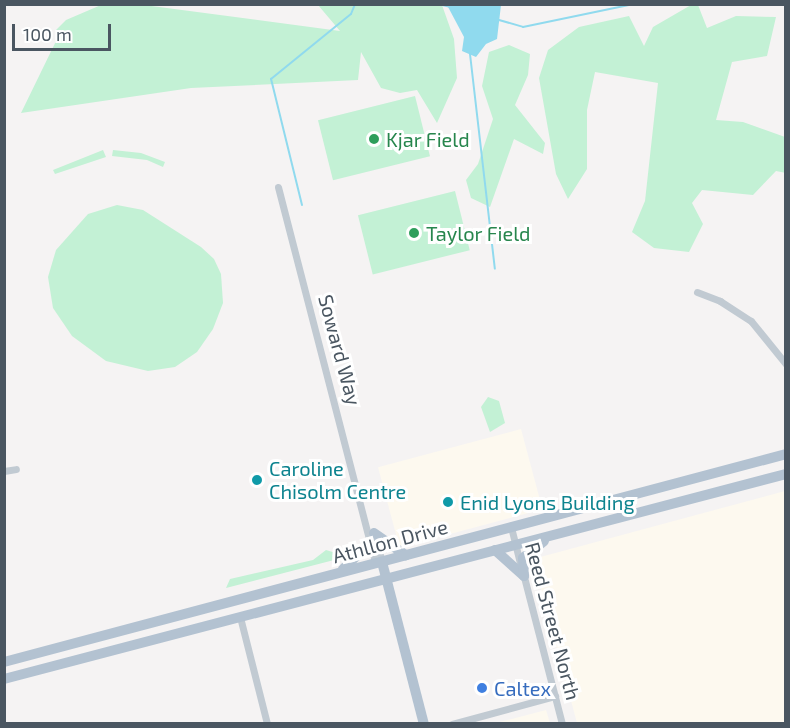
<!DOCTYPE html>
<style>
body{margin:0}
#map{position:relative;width:790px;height:728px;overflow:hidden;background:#f5f3f3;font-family:"Exo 2",sans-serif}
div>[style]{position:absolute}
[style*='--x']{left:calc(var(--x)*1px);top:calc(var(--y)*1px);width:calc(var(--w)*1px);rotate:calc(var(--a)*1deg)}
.commercial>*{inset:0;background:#fdf9ef;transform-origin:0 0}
.green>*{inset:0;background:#c3f1d5;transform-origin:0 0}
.water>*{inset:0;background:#90daee}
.stream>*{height:2px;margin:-1px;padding:0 1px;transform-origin:1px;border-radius:1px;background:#90daee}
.street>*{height:7px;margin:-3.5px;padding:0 3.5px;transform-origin:3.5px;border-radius:3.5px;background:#c1cad2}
.primary>*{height:10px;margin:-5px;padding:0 5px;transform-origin:5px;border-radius:5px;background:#b3c2d1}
.dots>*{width:16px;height:16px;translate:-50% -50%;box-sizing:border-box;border:3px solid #fff;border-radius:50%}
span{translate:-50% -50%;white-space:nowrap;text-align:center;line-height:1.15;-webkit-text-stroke:6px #fff;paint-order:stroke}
.leisure-label{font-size:20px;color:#27864d}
.left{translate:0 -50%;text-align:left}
.street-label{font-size:20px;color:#4a5661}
.culture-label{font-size:20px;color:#0d838f}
.shop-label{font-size:20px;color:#366cbe}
.frame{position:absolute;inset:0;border:6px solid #4a5661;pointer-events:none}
.scale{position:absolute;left:12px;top:24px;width:99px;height:27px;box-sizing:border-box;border:3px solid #4a5661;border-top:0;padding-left:8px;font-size:18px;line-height:21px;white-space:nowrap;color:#4a5661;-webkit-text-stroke:4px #fff;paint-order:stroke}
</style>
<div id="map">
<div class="commercial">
<i style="left:521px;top:429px;width:83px;height:148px;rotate:75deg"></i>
<i style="clip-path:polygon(785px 491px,785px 723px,577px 723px,533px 559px)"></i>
<i style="clip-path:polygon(546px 710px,550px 723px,496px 723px)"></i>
</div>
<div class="green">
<i style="clip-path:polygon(101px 5px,144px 5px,340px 31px,318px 5px,442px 5px,454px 39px,457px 78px,437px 123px,417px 90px,400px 93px,381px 88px,361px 52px,358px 80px,191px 88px,21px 113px,59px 35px,56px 30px,66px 20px)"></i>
<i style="clip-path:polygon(691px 5px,698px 5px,707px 28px,736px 16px,776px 17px,767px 56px,732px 62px,716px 120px,743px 122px,785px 137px,786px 173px,776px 171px,753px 195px,702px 190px,692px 203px,703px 224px,689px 252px,654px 248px,632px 232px,645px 201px,658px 83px,595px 72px,587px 110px,587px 169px,568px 199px,556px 174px,539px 78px,548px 50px,579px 27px,629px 16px,644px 46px,653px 27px)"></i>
<i style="clip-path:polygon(509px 45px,530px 54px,528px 75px,515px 105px,545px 143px,543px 154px,514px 139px,490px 207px,471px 198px,466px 180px,478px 164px,493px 119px,482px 86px,489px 52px)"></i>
<i style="left:415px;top:96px;width:62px;height:100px;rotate:76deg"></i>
<i style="clip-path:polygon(103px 150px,106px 157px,55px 174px,53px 170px)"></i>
<i style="clip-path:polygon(113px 150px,141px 153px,165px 162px,163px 167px,147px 160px,112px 156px)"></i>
<i style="left:455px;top:191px;width:61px;height:100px;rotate:76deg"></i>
<i style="clip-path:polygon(117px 205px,143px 210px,201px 247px,214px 259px,221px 274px,223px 303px,213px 329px,197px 352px,175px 367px,148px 371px,106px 361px,72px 336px,53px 308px,48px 277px,56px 250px,88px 214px)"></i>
<i style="clip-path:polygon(488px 397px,499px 401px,505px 423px,490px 432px,481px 407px)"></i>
<i style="clip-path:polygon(326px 550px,336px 553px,334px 560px,226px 588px,230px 579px,313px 560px)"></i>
</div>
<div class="water">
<i style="clip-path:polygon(447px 5px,501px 5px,497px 39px,486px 44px,476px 57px,462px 51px,464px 37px)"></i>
</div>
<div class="stream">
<i style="--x:438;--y:4;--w:12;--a:14"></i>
<i style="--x:499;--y:20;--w:25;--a:16"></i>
<i style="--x:523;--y:27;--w:113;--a:-11.7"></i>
<i style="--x:470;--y:54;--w:216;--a:83.4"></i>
<i style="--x:302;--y:205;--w:130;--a:-103.8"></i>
<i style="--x:271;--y:79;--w:103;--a:-39.1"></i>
<i style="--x:351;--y:14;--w:11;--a:-68"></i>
</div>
<div class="street">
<i style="--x:278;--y:187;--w:388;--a:75.5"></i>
<i style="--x:697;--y:292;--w:25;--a:21"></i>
<i style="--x:720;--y:301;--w:37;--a:33"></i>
<i style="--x:751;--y:321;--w:55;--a:50.9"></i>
<i style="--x:4;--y:471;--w:12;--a:-9"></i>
<i style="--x:511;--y:527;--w:36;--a:76"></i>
<i style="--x:374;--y:534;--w:29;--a:74"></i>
<i style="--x:523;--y:573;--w:156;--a:75.5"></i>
<i style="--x:240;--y:617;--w:110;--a:75.8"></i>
<i style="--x:452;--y:724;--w:107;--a:-15.2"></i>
</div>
<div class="primary">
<i style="--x:374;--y:533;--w:39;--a:35"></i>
<i style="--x:495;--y:550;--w:39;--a:42"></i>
<i style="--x:382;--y:562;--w:167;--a:75.5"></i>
<i style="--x:343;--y:569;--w:37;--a:-44"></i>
<i style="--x:524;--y:576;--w:18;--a:-93"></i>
<i style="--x:523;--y:558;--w:27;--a:-39"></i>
<i style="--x:4;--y:662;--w:809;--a:-14.89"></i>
<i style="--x:4;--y:679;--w:808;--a:-14.69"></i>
</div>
<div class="dots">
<i style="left:374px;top:139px;background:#2e9e5b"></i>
<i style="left:414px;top:233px;background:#2e9e5b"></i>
<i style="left:257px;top:480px;background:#0f9aa8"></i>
<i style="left:448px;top:502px;background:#0f9aa8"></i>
<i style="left:482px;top:688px;background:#3f7fe0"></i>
</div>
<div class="leisure-label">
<span class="left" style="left:386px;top:139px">Kjar Field</span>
<span class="left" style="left:426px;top:233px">Taylor Field</span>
</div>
<div class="street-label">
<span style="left:340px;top:350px;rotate:75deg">Soward Way</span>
<span style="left:390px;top:541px;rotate:-15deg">Athllon Drive</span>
<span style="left:553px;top:621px;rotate:75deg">Reed Street North</span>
</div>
<div class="culture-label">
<span class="left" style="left:269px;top:480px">Caroline<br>Chisolm Centre</span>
<span class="left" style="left:460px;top:502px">Enid Lyons Building</span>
</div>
<div class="shop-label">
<span class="left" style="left:494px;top:688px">Caltex</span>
</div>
<div class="frame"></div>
<div class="scale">100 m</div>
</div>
